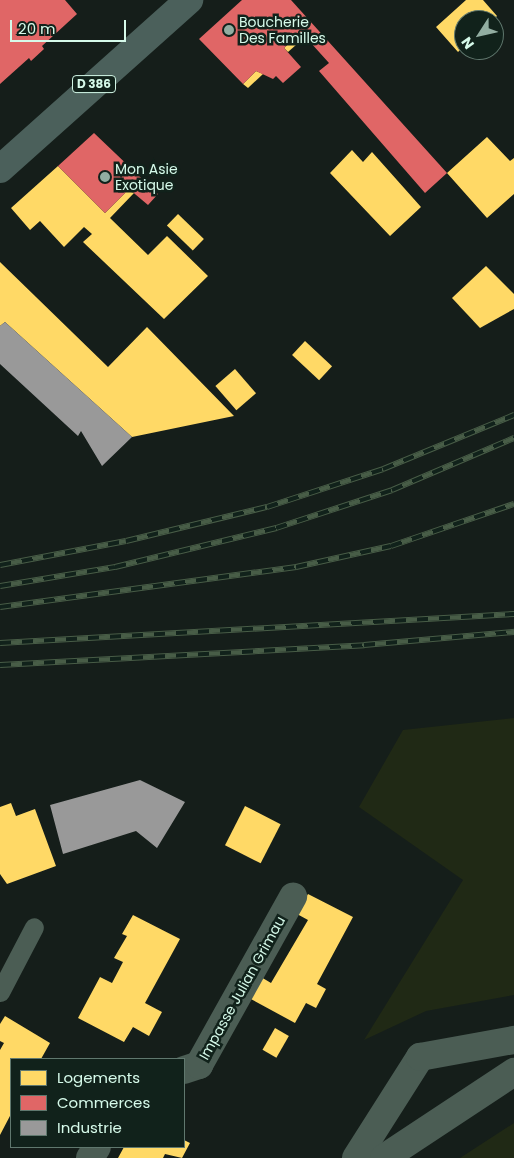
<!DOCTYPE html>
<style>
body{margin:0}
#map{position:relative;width:514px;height:1158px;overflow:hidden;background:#151e1a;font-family:Poppins,sans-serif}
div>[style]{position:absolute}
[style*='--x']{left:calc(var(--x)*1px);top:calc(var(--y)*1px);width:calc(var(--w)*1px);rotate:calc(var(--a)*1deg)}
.green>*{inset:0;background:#202915}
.homes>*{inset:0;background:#ffd966;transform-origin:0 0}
.shops>*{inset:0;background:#e06666}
.industry>*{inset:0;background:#999}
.service>*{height:19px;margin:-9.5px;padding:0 9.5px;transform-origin:9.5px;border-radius:9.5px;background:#4b5d54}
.minor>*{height:28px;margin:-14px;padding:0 14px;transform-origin:14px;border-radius:14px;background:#4b5d54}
.primary>*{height:28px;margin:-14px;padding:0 14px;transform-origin:14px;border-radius:14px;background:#4b605b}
.rail>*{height:5.5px;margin-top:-2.75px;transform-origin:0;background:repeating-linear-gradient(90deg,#11221b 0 11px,#485d47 0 22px);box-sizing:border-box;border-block:1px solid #485d47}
.dots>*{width:14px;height:14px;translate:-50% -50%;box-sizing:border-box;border:2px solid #11221b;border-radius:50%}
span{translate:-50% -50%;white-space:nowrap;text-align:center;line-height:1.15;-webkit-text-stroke:5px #11221b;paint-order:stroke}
.shield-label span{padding:1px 4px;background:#11221b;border:1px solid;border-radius:4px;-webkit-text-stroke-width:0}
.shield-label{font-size:12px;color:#d6faea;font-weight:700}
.poi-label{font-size:14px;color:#d6faea}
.left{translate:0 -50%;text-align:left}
.street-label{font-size:14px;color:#d6faea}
.legend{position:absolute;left:10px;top:1058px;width:175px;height:90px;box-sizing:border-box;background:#11221b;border:1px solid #60786e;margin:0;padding:6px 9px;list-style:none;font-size:15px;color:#d6faea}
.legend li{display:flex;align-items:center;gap:10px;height:25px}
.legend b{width:25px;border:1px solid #60786e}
.north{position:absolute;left:454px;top:10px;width:50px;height:50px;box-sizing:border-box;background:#11221b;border:1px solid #60786e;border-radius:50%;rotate:235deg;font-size:14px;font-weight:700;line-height:20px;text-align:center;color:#d6faea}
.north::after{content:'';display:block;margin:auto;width:18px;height:22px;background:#92ada1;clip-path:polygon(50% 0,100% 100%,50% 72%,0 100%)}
.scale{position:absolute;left:10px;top:20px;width:116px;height:22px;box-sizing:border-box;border:2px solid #d6faea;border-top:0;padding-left:6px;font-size:15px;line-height:18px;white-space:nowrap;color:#d6faea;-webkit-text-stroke:4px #11221b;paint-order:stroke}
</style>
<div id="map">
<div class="green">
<i style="clip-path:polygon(514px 718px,514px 995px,426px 1011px,364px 1040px,463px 880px,359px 807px,403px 730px)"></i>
<i style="clip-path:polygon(514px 1123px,514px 1158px,460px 1158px)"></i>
</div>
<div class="homes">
<i style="clip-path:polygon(466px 0,483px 0,497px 16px,493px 20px,464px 20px,464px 46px,458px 52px,436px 27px)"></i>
<i style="clip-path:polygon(301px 32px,305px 37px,288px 52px,284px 48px)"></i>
<i style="clip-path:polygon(256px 71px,263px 74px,248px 88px,243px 84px)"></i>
<i style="clip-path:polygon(487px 137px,510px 161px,514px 158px,514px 194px,487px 218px,447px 173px)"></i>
<i style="clip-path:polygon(352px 150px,363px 162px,372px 152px,421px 207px,390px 236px,330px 173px)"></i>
<i style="clip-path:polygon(58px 166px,105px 213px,129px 189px,134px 193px,110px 218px,148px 255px,167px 236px,208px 276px,164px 319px,83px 242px,92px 234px,84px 227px,64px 247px,40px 221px,30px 230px,11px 208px)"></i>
<i style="left:178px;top:214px;width:36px;height:16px;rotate:44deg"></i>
<i style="clip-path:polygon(0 262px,108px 367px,147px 327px,234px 416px,132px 437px,5px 322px,0 326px)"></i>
<i style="clip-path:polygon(486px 266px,514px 294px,514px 309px,480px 328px,452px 298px)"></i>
<i style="left:305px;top:341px;width:37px;height:19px;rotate:43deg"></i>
<i style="left:235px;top:369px;width:32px;height:26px;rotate:49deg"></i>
<i style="clip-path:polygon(11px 803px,16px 816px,35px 809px,56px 866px,7px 884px,0 874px,0 807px)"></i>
<i style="left:245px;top:806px;width:40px;height:44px;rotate:27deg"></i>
<i style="clip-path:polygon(308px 894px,353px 917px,317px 984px,326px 989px,316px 1008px,306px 1003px,295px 1023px,249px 998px,261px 977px,271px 983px,308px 920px,297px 914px)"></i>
<i style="clip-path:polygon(133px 915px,180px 939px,145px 1003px,162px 1012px,149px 1036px,133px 1027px,124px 1042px,78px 1018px,100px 977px,112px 983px,123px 962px,114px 958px,127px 936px,122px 934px)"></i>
<i style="clip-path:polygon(5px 1016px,50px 1043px,41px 1059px,11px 1059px,11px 1114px,0 1135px,0 1050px,4px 1043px,0 1041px,0 1024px)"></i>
<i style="left:275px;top:1028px;width:16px;height:25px;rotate:30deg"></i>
<i style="clip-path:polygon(184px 1140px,190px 1143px,182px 1158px,165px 1154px,163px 1158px,118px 1158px,124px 1147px,184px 1147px)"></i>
</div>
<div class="shops">
<i style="clip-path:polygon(0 0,65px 0,77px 14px,42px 46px,44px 49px,31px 61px,29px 58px,0 84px)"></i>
<i style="clip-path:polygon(242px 0,291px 0,447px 173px,425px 193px,319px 71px,329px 63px,301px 32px,284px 48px,301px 67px,283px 83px,276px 76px,273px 79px,256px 71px,243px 84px,199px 39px)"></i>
<i style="clip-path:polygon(94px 133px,158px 194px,148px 205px,129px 189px,105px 213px,58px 166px)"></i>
</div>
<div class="industry">
<i style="clip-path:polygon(5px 322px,132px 437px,102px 466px,81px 431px,78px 436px,0 364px,0 326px)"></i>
<i style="clip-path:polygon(140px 780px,185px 802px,157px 848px,136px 831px,63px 854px,50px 805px)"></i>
</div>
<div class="service">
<i style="--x:0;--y:992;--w:73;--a:-62.4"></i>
</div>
<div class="minor">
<i style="--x:184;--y:1070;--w:16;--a:-18"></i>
<i style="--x:199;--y:1065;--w:193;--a:-60.8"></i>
<i style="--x:90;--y:1158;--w:13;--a:-58"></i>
<i style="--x:356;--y:1158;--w:120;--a:-57.6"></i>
<i style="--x:420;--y:1057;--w:96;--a:-10.3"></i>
<i style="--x:384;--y:1158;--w:156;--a:-33.5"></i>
</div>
<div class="primary">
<i style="--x:0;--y:169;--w:254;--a:-41.8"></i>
</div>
<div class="rail">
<i style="--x:0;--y:565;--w:128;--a:-10.8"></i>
<i style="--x:126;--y:541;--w:145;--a:-13.6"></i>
<i style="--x:267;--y:507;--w:122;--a:-18.1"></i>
<i style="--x:383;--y:469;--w:142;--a:-22.4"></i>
<i style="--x:0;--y:586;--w:117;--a:-9.4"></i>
<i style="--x:115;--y:567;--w:166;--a:-13.6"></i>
<i style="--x:276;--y:528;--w:122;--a:-18.1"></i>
<i style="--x:392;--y:490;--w:133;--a:-23.1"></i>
<i style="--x:0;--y:607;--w:299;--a:-7.7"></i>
<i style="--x:296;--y:567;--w:97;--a:-12.5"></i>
<i style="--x:391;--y:546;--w:130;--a:-18.9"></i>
<i style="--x:0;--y:643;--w:515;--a:-3.23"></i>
<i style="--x:0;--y:665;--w:365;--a:-3.1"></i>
<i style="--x:364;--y:645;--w:151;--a:-5"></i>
</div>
<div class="dots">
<i style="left:229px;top:30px;background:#92ada1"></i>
<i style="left:105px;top:177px;background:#92ada1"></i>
</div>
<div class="shield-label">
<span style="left:94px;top:84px">D 386</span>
</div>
<div class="poi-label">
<span class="left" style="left:239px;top:30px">Boucherie<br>Des Familles</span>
<span class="left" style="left:115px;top:177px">Mon Asie<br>Exotique</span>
</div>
<div class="street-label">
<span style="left:242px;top:988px;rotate:-61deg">Impasse Julian Grimau</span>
</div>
<ul class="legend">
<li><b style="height:14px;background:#ffd966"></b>Logements</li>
<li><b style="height:14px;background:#e06666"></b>Commerces</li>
<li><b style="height:14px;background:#999"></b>Industrie</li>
</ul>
<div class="north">N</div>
<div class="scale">20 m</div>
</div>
